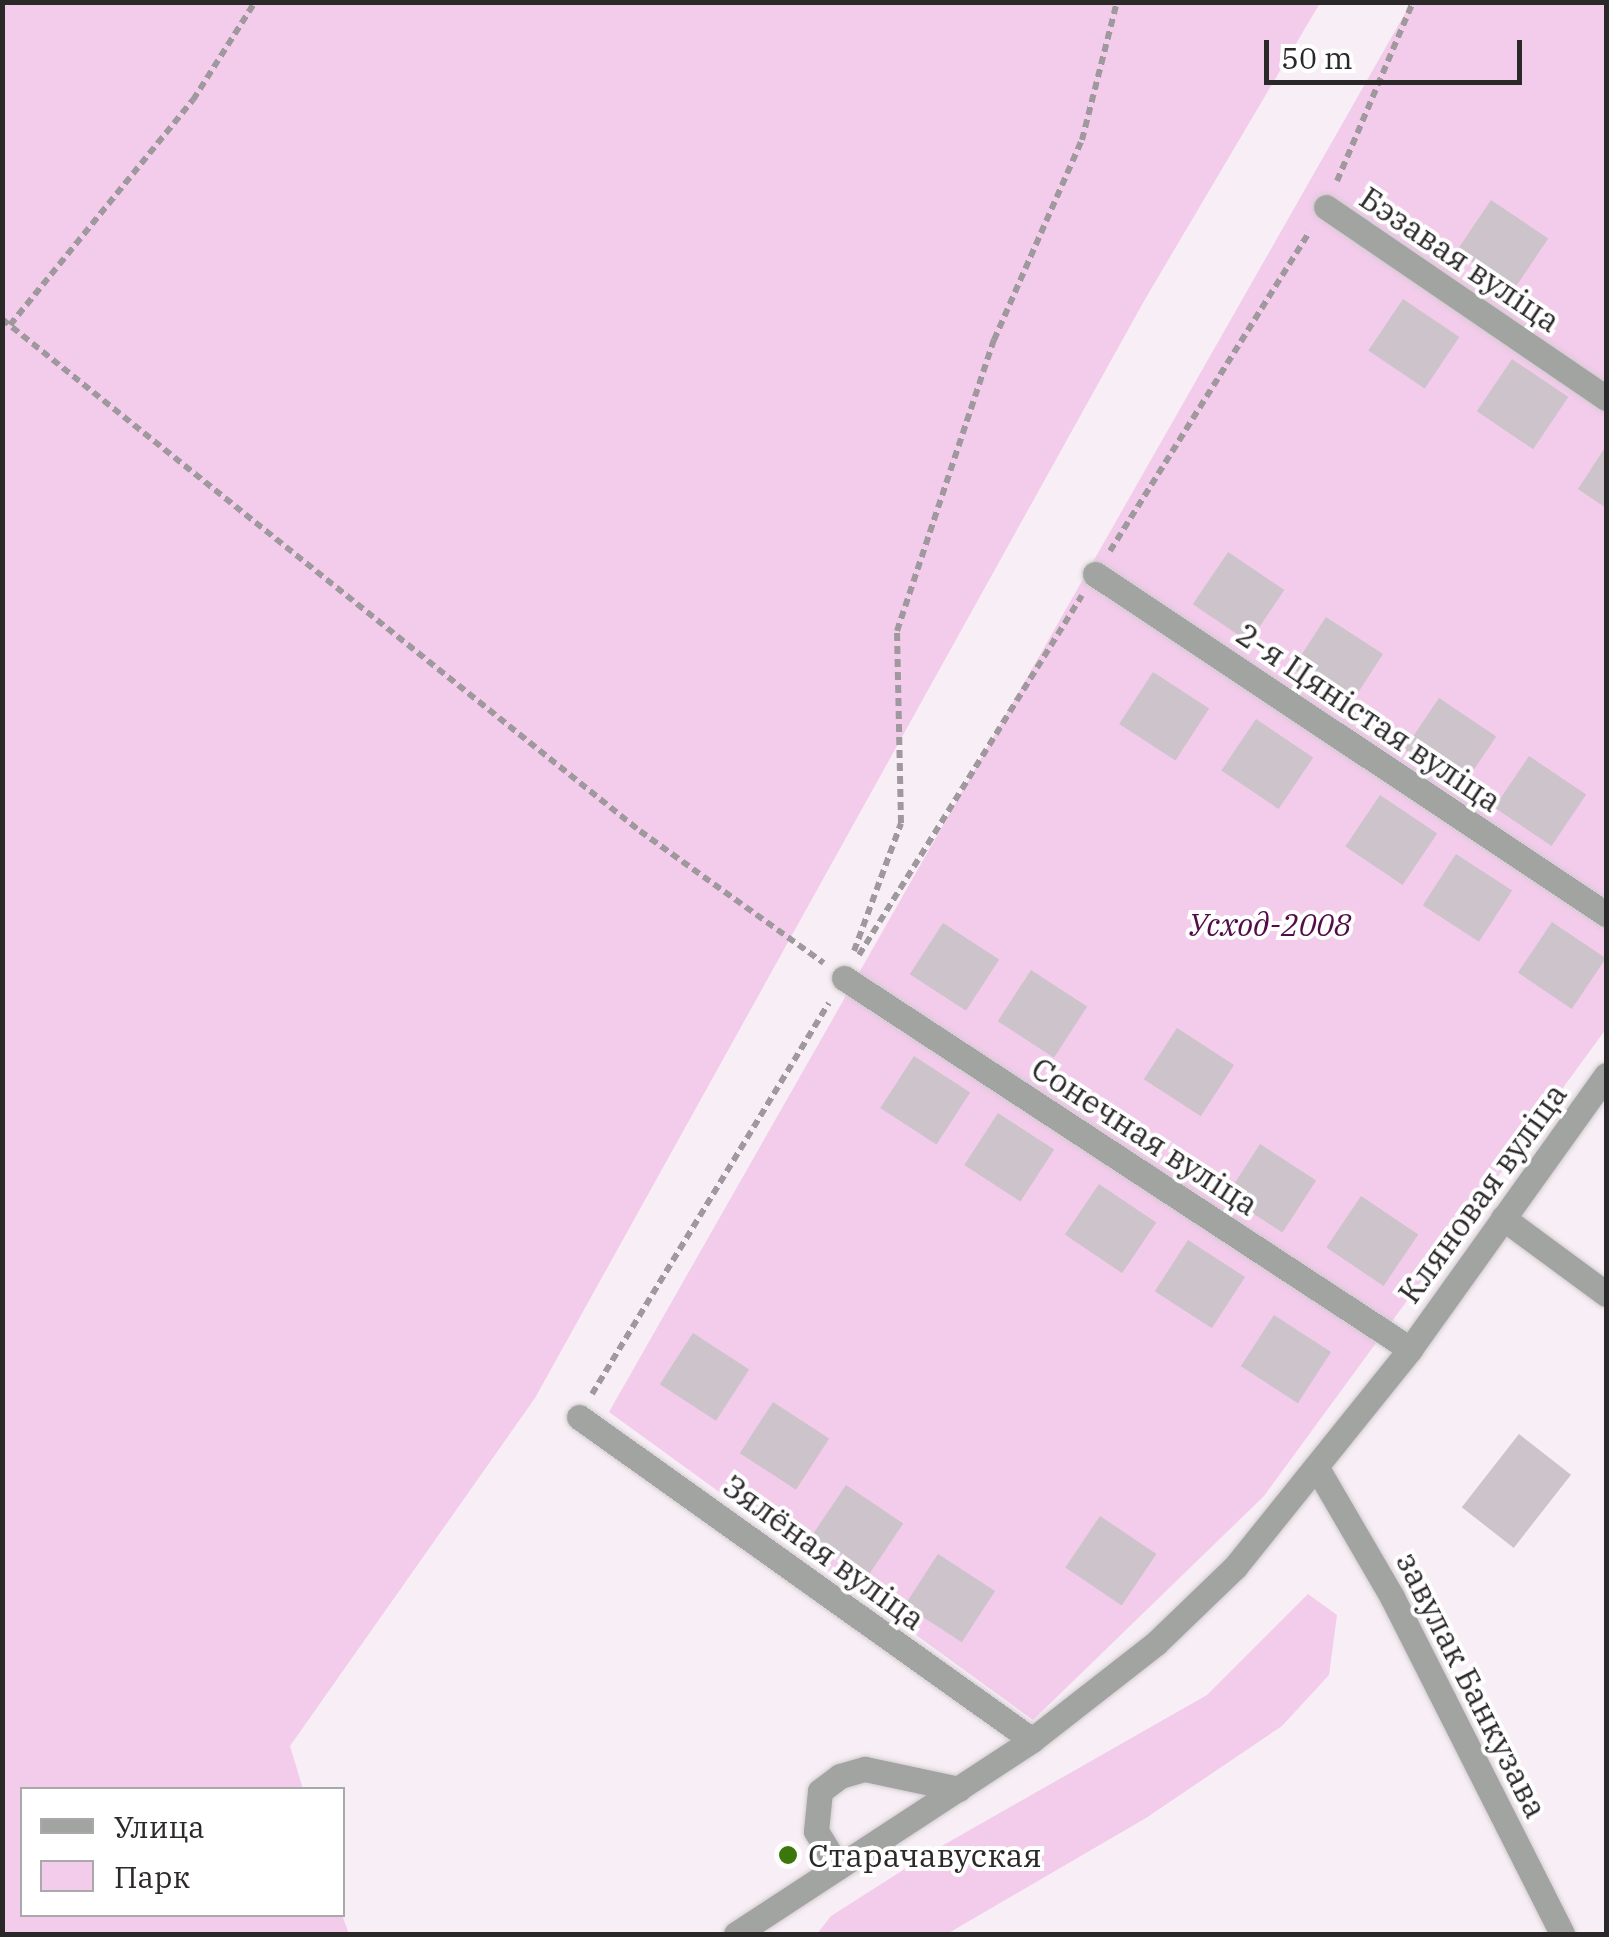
<!DOCTYPE html>
<meta charset="utf-8">
<style>
body{margin:0}
#map{position:relative;width:1609px;height:1937px;overflow:hidden;background:#f7eff5;font-family:"IBM Plex Serif",serif}
div>[style]{position:absolute}
[style*='--x']{left:calc(var(--x)*1px);top:calc(var(--y)*1px);width:calc(var(--w)*1px);rotate:calc(var(--a)*1deg)}
.green>*{inset:0;background:#f3cbeb}
.building>*{inset:0;background:#ccc4ca;transform-origin:0 0}
.path>*{height:6px;margin-top:-3px;transform-origin:0;background:repeating-linear-gradient(90deg,#9f999d 0 8px,transparent 0 13px)}
.roads{filter:drop-shadow(0 0 2px #d2cbd0) drop-shadow(0 0 2px #d2cbd0)}
.minor>*{height:25px;margin:-12.5px;padding:0 12.5px;transform-origin:12.5px;border-radius:12.5px;background:#a2a4a1}
.dots>*{width:28px;height:28px;translate:-50% -50%;box-sizing:border-box;border:5px solid #fff;border-radius:50%}
span{translate:-50% -50%;white-space:nowrap;text-align:center;line-height:1.15;-webkit-text-stroke:8px #fff;paint-order:stroke}
.street-label{font-size:32px;color:#2b282a}
.park-label{font-size:32px;color:#520d49;font-style:italic}
.poi-label{font-size:32px;color:#2b282a}
.left{translate:0 -50%;text-align:left}
.frame{position:absolute;inset:0;border:5px solid #2b282a;pointer-events:none}
.legend{position:absolute;left:20px;top:1787px;width:325px;height:130px;box-sizing:border-box;background:#fff;border:2px solid #aaa9aa;margin:0;padding:12px 18px;list-style:none;font-size:30px;color:#2b282a}
.legend li{display:flex;align-items:center;gap:20px;height:50px}
.legend b{width:50px;border:2px solid #aaa9aa}
.scale{position:absolute;left:1264px;top:40px;width:258px;height:45px;box-sizing:border-box;border:5px solid #2b282a;border-top:0;padding-left:12px;font-size:30px;line-height:35px;white-space:nowrap;color:#2b282a;-webkit-text-stroke:8px #fff;paint-order:stroke}
</style>
<div id="map">
<div class="green">
<i style="clip-path:polygon(3px 2px,1320px 3px,1144px 301px,535px 1398px,290px 1746px,303px 1789px,22px 1790px,22px 1914px,342px 1915px,349px 1934px,3px 1934px)"></i>
<i style="clip-path:polygon(1411px 3px,1606px 3px,1606px 1029px,1264px 1496px,1033px 1720px,609px 1412px)"></i>
<i style="clip-path:polygon(1308px 1594px,1337px 1615px,1329px 1675px,1282px 1726px,1146px 1818px,947px 1934px,817px 1934px,831px 1916px,933px 1851px,1207px 1695px)"></i>
</div>
<div class="building">
<i style="left:1491px;top:200px;width:69px;height:62px;rotate:34deg"></i>
<i style="left:1403px;top:299px;width:68px;height:62px;rotate:34deg"></i>
<i style="left:1512px;top:359px;width:68px;height:63px;rotate:34deg"></i>
<i style="clip-path:polygon(1606px 446px,1606px 508px,1578px 489px)"></i>
<i style="left:1228px;top:552px;width:68px;height:63px;rotate:34deg"></i>
<i style="left:1326px;top:617px;width:68px;height:61px;rotate:33deg"></i>
<i style="left:1153px;top:672px;width:67px;height:62px;rotate:33deg"></i>
<i style="left:1439px;top:698px;width:69px;height:62px;rotate:34deg"></i>
<i style="left:1256px;top:719px;width:69px;height:62px;rotate:34deg"></i>
<i style="left:1529px;top:756px;width:69px;height:62px;rotate:34deg"></i>
<i style="left:1380px;top:795px;width:69px;height:62px;rotate:34deg"></i>
<i style="left:1456px;top:854px;width:67px;height:61px;rotate:33deg"></i>
<i style="left:1552px;top:922px;width:65px;height:61px;rotate:34deg"></i>
<i style="left:943px;top:923px;width:67px;height:61px;rotate:33deg"></i>
<i style="left:1031px;top:970px;width:67px;height:61px;rotate:33deg"></i>
<i style="left:1177px;top:1028px;width:68px;height:61px;rotate:33deg"></i>
<i style="left:914px;top:1056px;width:67px;height:62px;rotate:33deg"></i>
<i style="left:998px;top:1113px;width:67px;height:62px;rotate:33deg"></i>
<i style="left:1260px;top:1144px;width:67px;height:62px;rotate:33deg"></i>
<i style="left:1099px;top:1184px;width:69px;height:61px;rotate:34deg"></i>
<i style="left:1361px;top:1196px;width:69px;height:62px;rotate:34deg"></i>
<i style="left:1188px;top:1240px;width:68px;height:61px;rotate:33deg"></i>
<i style="left:1274px;top:1315px;width:68px;height:61px;rotate:33deg"></i>
<i style="left:693px;top:1333px;width:67px;height:61px;rotate:33deg"></i>
<i style="left:773px;top:1402px;width:67px;height:61px;rotate:33deg"></i>
<i style="left:1519px;top:1434px;width:66px;height:93px;rotate:38deg"></i>
<i style="left:846px;top:1485px;width:69px;height:61px;rotate:34deg"></i>
<i style="left:1100px;top:1516px;width:68px;height:62px;rotate:34deg"></i>
<i style="left:938px;top:1554px;width:68px;height:61px;rotate:33deg"></i>
</div>
<div class="path">
<i style="--x:1337;--y:181;--w:194;--a:-67"></i>
<i style="--x:2;--y:319;--w:818;--a:38.75"></i>
<i style="--x:640;--y:831;--w:226;--a:35.7"></i>
<i style="--x:10;--y:325;--w:290;--a:-50.9"></i>
<i style="--x:193;--y:100;--w:116;--a:-57.7"></i>
<i style="--x:1110;--y:551;--w:377;--a:-58"></i>
<i style="--x:854;--y:951;--w:136;--a:-69.8"></i>
<i style="--x:901;--y:823;--w:192;--a:-91.2"></i>
<i style="--x:897;--y:631;--w:307;--a:-71.6"></i>
<i style="--x:994;--y:340;--w:219;--a:-66.3"></i>
<i style="--x:1082;--y:140;--w:142;--a:-75.8"></i>
<i style="--x:859;--y:955;--w:423;--a:-58.2"></i>
<i style="--x:592;--y:1394;--w:457;--a:-58.8"></i>
</div>
<div class="roads">
<div class="minor">
<i style="--x:1326;--y:207;--w:339;--a:34.3"></i>
<i style="--x:1095;--y:574;--w:614;--a:33.64"></i>
<i style="--x:844;--y:978;--w:677;--a:33.24"></i>
<i style="--x:1503;--y:1218;--w:128;--a:36.4"></i>
<i style="--x:579;--y:1417;--w:556;--a:35.49"></i>
<i style="--x:1317;--y:1468;--w:149;--a:59.8"></i>
<i style="--x:1392;--y:1597;--w:377;--a:63.2"></i>
<i style="--x:838;--y:1867;--w:42;--a:-121.4"></i>
<i style="--x:816;--y:1831;--w:40;--a:-84.3"></i>
<i style="--x:820;--y:1791;--w:25;--a:-37"></i>
<i style="--x:840;--y:1776;--w:26;--a:-16"></i>
<i style="--x:865;--y:1769;--w:96;--a:12"></i>
<i style="--x:736;--y:1934;--w:354;--a:-33.2"></i>
<i style="--x:1032;--y:1740;--w:157;--a:-38"></i>
<i style="--x:1156;--y:1643;--w:110;--a:-43.9"></i>
<i style="--x:1235;--y:1567;--w:280;--a:-51.2"></i>
<i style="--x:1410;--y:1349;--w:337;--a:-54.4"></i>
</div>
</div>
<div class="dots">
<i style="left:788px;top:1855px;background:#3c770d"></i>
</div>
<div class="street-label">
<span style="left:1460px;top:259px;rotate:34deg">Бэзавая вуліца</span>
<span style="left:1369px;top:717px;rotate:34deg">2-я Цяністая вуліца</span>
<span style="left:1145px;top:1136px;rotate:33deg">Сонечная вуліца</span>
<span style="left:1482px;top:1193px;rotate:-54deg">Кляновая вуліца</span>
<span style="left:824px;top:1552px;rotate:36deg">Зялёная вуліца</span>
<span style="left:1472px;top:1685px;rotate:63deg">завулак Банкузава</span>
</div>
<div class="park-label">
<span style="left:1270px;top:924px">Усход-2008</span>
</div>
<div class="poi-label">
<span class="left" style="left:808px;top:1855px">Старачавуская</span>
</div>
<div class="frame"></div>
<ul class="legend">
<li><b style="height:12px;background:#a2a4a1"></b>Улица</li>
<li><b style="height:28px;background:#f3cbeb"></b>Парк</li>
</ul>
<div class="scale">50 m</div>
</div>
